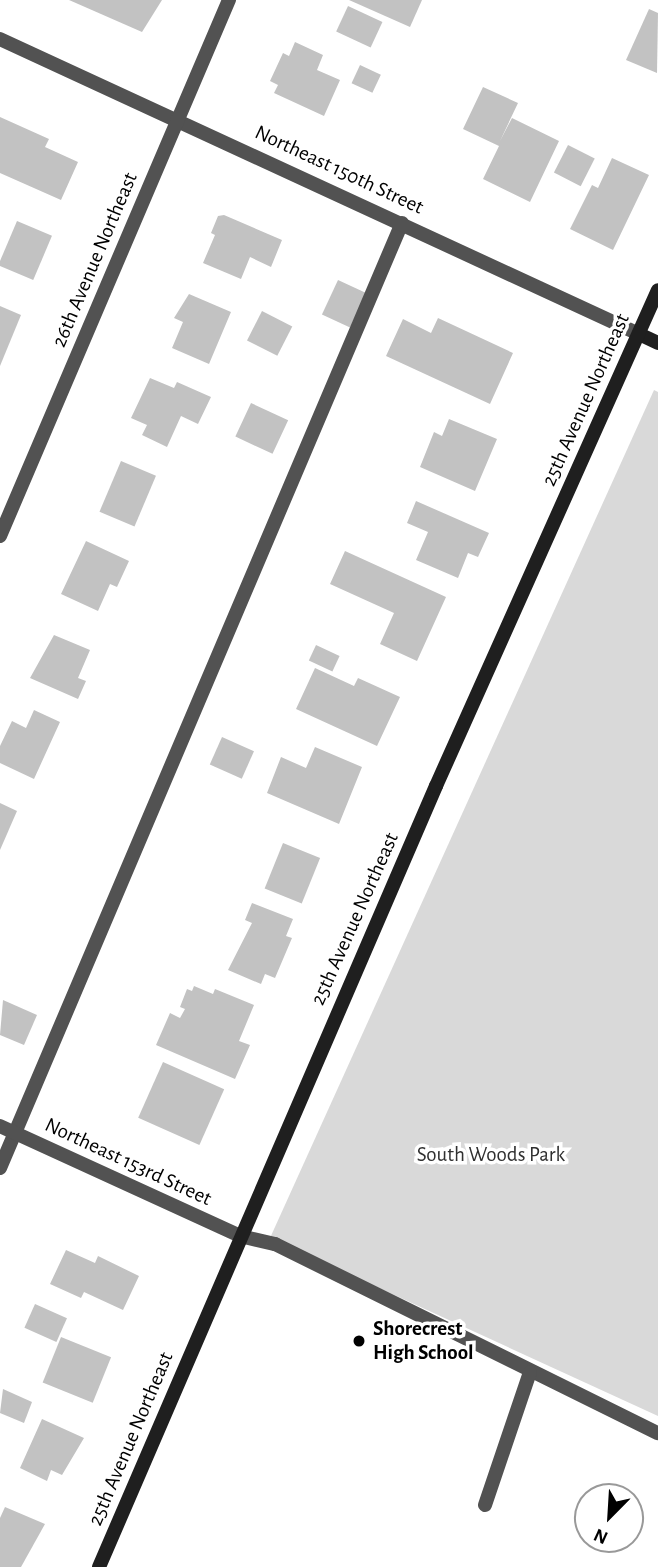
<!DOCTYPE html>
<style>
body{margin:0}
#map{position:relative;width:658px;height:1567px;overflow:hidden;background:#fff;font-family:"Alegreya Sans",sans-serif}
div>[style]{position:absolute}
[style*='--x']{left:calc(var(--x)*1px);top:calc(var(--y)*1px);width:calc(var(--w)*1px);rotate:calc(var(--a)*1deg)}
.green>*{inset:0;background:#d9d9d9}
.building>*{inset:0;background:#c2c2c2;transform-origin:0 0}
.lane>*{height:14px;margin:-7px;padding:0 7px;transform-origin:7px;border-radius:7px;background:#525252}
.street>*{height:14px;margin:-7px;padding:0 7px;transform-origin:7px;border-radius:7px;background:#525252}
.secondary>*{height:14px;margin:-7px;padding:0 7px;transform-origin:7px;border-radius:7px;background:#1f1f1f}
.dots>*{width:19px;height:19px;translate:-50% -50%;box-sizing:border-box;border:4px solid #fff;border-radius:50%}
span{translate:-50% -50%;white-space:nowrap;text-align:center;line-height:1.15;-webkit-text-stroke:7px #fff;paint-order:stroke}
.street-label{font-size:21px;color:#000}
.park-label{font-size:21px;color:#303030}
.poi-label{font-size:21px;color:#000;font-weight:700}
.left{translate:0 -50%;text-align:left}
.north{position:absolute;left:574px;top:1483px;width:70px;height:70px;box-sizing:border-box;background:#fff;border:2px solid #999;border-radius:50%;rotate:204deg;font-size:19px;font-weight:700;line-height:28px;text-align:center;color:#000}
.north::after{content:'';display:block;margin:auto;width:24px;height:32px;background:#000;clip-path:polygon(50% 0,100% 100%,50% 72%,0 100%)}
</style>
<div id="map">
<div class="green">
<i style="clip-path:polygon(654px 390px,658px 392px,658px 1416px,270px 1238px)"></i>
</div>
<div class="building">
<i style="clip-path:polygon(69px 0,162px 0,142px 32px)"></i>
<i style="clip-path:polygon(349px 0,422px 0,410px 27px)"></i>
<i style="left:348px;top:6px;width:38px;height:28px;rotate:25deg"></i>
<i style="clip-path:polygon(649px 9px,658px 13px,657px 73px,626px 60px)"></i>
<i style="clip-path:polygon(295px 42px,323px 55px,317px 70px,340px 80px,324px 116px,274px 93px,278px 85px,270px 81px,283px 53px,289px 56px)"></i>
<i style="left:360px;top:65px;width:23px;height:20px;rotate:25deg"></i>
<i style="clip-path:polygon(483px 87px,518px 103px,500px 141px,512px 118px,559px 141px,530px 202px,483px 179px,499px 146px,463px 129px)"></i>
<i style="clip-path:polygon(0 117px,49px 139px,45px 147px,78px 162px,61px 200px,0 173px)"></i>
<i style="left:568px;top:145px;width:30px;height:31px;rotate:27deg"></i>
<i style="clip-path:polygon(612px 158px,649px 175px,613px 250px,570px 229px,592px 185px,598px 188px)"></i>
<i style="clip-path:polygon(224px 215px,282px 240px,271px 267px,250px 257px,241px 279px,203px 263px,215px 235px,211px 233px,218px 216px)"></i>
<i style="left:17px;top:221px;width:38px;height:48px;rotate:23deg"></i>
<i style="left:338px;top:280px;width:31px;height:38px;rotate:25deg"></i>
<i style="clip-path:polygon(189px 294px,231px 312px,209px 364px,172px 348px,183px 322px,174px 318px)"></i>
<i style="clip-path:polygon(0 306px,21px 315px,0 366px)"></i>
<i style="left:262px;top:311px;width:34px;height:33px;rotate:27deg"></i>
<i style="clip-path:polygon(438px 318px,513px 353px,490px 404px,386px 356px,403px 319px,431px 333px)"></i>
<i style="clip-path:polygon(150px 378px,174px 388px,177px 382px,211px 397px,198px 424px,181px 416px,167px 447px,142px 435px,147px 425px,131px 418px)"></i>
<i style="left:251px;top:403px;width:41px;height:37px;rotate:25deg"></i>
<i style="clip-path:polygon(449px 419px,497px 439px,475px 491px,420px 467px,434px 432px,442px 436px)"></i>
<i style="left:121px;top:461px;width:38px;height:55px;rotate:23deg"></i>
<i style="clip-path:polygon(416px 501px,489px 533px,478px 557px,468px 553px,458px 578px,416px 560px,428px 532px,407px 523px)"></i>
<i style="clip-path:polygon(86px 541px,129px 561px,117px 587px,110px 584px,98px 611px,61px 594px)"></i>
<i style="clip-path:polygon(345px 551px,446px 597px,417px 661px,380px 644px,394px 613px,330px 584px)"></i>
<i style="clip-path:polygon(54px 635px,90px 650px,78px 678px,86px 681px,78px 699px,30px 678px)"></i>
<i style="left:316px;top:645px;width:26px;height:17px;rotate:25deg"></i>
<i style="clip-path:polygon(315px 668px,354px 686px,358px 678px,400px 697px,377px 746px,296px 709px)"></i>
<i style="clip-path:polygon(34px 710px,60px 722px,34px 779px,0 763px,0 746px,12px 721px,26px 728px)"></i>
<i style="left:222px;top:737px;width:35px;height:30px;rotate:24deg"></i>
<i style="clip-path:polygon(315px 747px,362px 767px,339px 824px,267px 793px,281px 757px,306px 768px)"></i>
<i style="clip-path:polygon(0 803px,17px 811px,0 850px)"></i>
<i style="left:283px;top:843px;width:40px;height:49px;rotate:22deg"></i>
<i style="clip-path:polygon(252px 903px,293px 919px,286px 936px,292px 938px,275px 978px,265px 974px,261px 984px,228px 970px,252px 923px,245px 920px)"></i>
<i style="clip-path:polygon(194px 986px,213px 994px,215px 989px,254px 1005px,239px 1041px,250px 1045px,235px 1079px,156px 1045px,170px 1013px,180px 1018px,185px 1009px,180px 1007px,187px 989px,192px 991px)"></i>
<i style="clip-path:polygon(3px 1000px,37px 1015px,24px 1045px,0 1035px)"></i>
<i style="left:163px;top:1062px;width:67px;height:61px;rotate:24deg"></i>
<i style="clip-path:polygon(66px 1250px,95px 1263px,98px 1256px,139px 1276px,123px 1310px,84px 1292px,81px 1298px,50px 1284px)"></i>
<i style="left:35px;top:1304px;width:35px;height:26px;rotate:24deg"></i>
<i style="left:61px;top:1337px;width:54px;height:49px;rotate:22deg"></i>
<i style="clip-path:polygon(3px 1389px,32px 1402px,24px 1423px,0 1413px)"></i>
<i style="clip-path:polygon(42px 1419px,84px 1438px,62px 1475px,51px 1470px,47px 1481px,20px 1468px)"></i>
<i style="clip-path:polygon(5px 1507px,45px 1524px,21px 1567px,0 1567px,0 1518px)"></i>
</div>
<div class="lane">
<i style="--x:0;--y:1168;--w:1027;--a:-66.96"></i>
<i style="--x:240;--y:1236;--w:36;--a:13"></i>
<i style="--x:275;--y:1244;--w:427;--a:26.3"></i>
<i style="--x:485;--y:1505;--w:140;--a:-71.3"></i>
</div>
<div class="street">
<i style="--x:0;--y:39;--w:704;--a:24.78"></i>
<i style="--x:0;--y:536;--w:583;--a:-66.87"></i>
<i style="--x:0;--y:1126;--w:264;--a:24.6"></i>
</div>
<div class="secondary">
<i style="--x:639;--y:334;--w:21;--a:25"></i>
<i style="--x:99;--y:1567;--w:851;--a:-66.66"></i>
<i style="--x:436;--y:786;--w:543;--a:-65.89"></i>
</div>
<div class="dots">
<i style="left:359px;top:1341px;background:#000"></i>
</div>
<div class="street-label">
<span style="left:339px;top:170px;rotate:25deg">Northeast 150th Street</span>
<span style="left:95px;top:260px;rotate:-67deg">26th Avenue Northeast</span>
<span style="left:586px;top:400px;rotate:-66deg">25th Avenue Northeast</span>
<span style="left:355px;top:919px;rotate:-66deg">25th Avenue Northeast</span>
<span style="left:128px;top:1162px;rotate:25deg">Northeast 153rd Street</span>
<span style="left:131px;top:1439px;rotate:-67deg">25th Avenue Northeast</span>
</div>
<div class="park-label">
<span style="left:491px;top:1155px">South Woods Park</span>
</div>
<div class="poi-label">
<span class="left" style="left:373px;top:1341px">Shorecrest<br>High School</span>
</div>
<div class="north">N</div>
</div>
